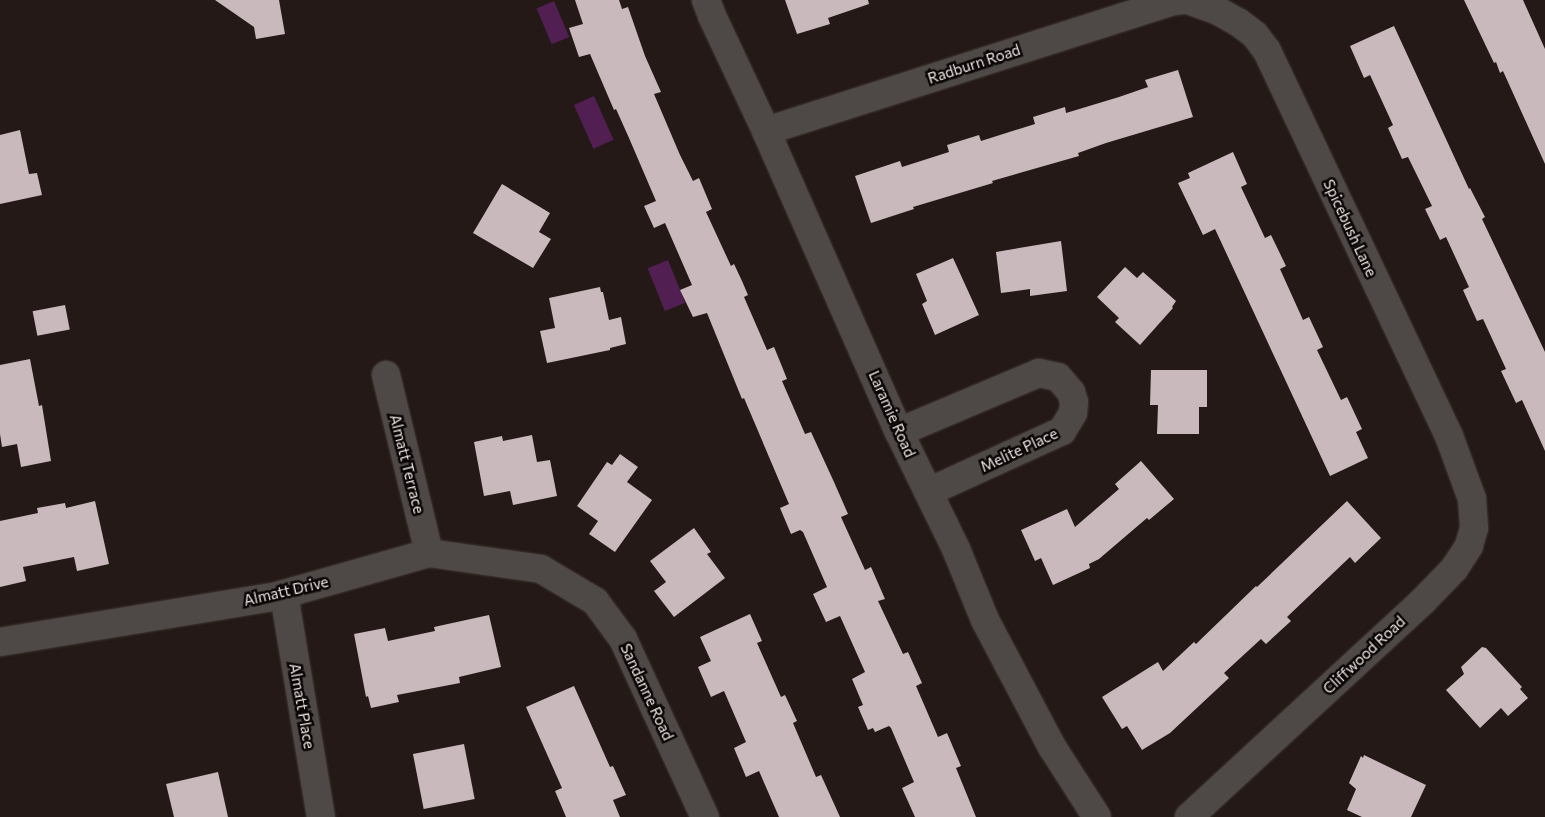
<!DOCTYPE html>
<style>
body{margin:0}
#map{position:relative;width:1545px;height:817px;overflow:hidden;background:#241916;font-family:Commissioner,sans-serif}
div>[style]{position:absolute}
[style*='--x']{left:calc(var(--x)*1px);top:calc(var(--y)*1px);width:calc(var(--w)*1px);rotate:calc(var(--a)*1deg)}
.water>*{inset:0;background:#521f52;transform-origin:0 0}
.building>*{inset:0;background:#c9b9bd;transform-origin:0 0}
.roads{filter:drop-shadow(0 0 1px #403633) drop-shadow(0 0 1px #403633)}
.minor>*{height:28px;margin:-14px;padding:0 14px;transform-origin:14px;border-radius:14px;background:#4e4946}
span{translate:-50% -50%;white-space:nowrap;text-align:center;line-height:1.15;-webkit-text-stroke:5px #090505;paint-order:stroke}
.street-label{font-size:15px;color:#eee6e4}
</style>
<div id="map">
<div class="water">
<i style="left:554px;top:1px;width:39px;height:19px;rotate:67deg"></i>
<i style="left:594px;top:96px;width:48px;height:22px;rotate:66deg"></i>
<i style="left:668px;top:260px;width:46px;height:22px;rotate:68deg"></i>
</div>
<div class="building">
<i style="clip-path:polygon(215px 0,279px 0,285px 34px,256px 39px,254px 27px)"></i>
<i style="clip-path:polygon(575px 0,619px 0,622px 9px,628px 7px,645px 56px,661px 92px,654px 94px,680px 155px,693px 181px,699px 178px,712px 209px,706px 212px,731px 266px,734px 264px,742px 281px,748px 295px,744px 297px,767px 350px,774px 347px,781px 364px,787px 379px,782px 381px,805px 434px,811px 432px,834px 482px,848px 514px,841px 517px,865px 570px,871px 567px,885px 599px,878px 601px,903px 654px,908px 652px,922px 683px,916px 686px,938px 737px,947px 733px,961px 766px,956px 768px,976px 817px,915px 817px,902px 788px,914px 782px,891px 728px,889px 726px,875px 732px,873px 728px,868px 730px,858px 707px,863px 705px,852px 679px,865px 672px,840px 616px,826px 622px,813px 594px,827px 587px,803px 532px,800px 530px,791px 534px,780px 508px,789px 504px,744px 398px,742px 399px,707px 313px,693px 317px,680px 290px,692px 285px,665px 223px,654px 228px,644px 206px,656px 201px,629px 138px,616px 109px,614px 110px,590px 54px,579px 57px,569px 28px,583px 24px)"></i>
<i style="clip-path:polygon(785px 0,868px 0,869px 4px,828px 18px,830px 24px,797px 34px)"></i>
<i style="clip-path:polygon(1464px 0,1523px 0,1545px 49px,1545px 164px,1503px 71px,1500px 73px,1496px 62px,1494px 63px)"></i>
<i style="clip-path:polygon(1394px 26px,1469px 189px,1470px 188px,1485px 217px,1482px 219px,1545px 352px,1545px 451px,1522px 400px,1516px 403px,1501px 371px,1506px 369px,1483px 319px,1477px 321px,1463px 290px,1469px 287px,1446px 237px,1440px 240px,1425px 209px,1432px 206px,1408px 157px,1402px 159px,1388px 128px,1393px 125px,1370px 75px,1364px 78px,1350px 46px)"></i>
<i style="clip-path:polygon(1178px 70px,1193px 117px,1106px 143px,1078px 153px,1079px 156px,992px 181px,993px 183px,913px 207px,914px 209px,871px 223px,855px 176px,900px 161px,902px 167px,949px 152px,947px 145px,979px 135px,981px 141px,1035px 124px,1033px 117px,1065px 107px,1066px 113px,1119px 97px,1148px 87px,1145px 80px)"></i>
<i style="clip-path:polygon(20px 130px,29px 174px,37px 173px,42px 195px,0 204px,0 135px)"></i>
<i style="clip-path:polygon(1233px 152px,1247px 184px,1241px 187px,1265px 238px,1271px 235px,1286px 266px,1280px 269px,1303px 320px,1309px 317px,1323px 347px,1317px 350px,1341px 400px,1347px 397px,1362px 429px,1356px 432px,1368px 458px,1330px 476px,1215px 229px,1203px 235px,1178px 183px,1190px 178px,1188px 173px)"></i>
<i style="clip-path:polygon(502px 184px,550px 213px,539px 232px,551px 239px,533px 268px,473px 233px)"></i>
<i style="clip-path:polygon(1061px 241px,1067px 291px,1030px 296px,1030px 289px,1001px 293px,996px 252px)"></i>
<i style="clip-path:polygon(953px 258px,979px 315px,935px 335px,922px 304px,927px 301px,916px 274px)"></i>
<i style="clip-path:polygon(1125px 267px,1137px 278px,1143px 272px,1176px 301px,1172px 307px,1173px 308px,1140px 345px,1115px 322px,1119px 318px,1097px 297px)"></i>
<i style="clip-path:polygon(600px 287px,601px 292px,603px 292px,609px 320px,621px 317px,626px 344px,610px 348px,610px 350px,547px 363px,540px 331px,555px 328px,549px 298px)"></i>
<i style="left:65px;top:305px;width:25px;height:33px;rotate:79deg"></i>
<i style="clip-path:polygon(30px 359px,39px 406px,42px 405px,51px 461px,21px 467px,17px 444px,2px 447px,0 434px,0 365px)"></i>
<i style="clip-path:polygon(1151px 370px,1207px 370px,1207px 407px,1199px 407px,1199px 434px,1157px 434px,1158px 405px,1150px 405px)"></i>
<i style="clip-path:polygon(532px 435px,537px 462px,550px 460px,557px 496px,513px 505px,510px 491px,484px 496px,474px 442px,502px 436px,503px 441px)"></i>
<i style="clip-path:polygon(620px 454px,638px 467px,627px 482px,652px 500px,615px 552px,589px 534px,598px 521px,577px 506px,607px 462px,612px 465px)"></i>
<i style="clip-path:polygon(1141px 461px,1174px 499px,1149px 520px,1147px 518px,1099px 559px,1089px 564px,1090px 568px,1053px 585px,1041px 558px,1035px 561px,1021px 530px,1067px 509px,1075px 527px,1119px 489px,1115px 484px)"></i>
<i style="clip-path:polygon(95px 501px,109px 564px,77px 571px,74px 557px,23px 567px,26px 581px,0 587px,0 521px,38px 513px,37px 508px,65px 503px,66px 508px)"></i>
<i style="clip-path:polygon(1347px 501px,1381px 538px,1355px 563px,1350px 557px,1287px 617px,1291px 621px,1266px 644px,1261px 639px,1224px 673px,1229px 678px,1170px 733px,1142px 750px,1127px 726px,1122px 729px,1102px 697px,1158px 662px,1163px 671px,1194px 642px,1196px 644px,1256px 586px,1257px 587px)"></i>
<i style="clip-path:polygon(694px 528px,711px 552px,707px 554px,725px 578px,674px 617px,654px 591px,666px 582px,650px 561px)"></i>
<i style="clip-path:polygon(750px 614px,762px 641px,757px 643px,781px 697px,785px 695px,797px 721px,793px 723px,816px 777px,821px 775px,840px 817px,779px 817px,759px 771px,746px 777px,734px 748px,746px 742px,724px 691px,711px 697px,698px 667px,711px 661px,700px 637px)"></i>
<i style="clip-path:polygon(489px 615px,501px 667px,459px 677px,460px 683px,397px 695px,399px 702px,371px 708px,368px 696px,366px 697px,354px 634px,385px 628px,388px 641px,435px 631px,434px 627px)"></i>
<i style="clip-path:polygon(1482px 647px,1486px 648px,1522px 687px,1520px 689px,1528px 698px,1508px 716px,1501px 708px,1480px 728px,1446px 690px,1464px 674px,1461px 667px)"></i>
<i style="clip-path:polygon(574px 686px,610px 767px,613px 766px,626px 795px,613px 800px,620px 817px,566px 817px,555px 791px,562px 788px,526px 707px)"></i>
<i style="left:464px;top:744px;width:56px;height:52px;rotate:79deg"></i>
<i style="clip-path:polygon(1364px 755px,1426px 785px,1411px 817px,1362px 817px,1347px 810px,1356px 789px,1349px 783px,1361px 756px,1363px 758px)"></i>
<i style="clip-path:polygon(218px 772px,228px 817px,174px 817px,166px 784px)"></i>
</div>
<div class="roads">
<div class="minor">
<i style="--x:706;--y:0;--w:17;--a:69"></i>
<i style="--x:712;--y:16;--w:127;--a:64.8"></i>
<i style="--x:766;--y:131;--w:329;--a:66.2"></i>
<i style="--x:899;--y:432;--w:130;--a:64"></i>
<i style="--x:956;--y:549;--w:77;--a:67.8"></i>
<i style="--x:985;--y:620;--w:144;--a:62.2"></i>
<i style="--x:1052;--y:747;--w:83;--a:57.3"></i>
<i style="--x:1188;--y:0;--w:32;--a:20"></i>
<i style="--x:1218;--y:11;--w:23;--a:29"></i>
<i style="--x:1238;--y:22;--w:21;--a:37"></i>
<i style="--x:1255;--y:35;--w:20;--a:53"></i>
<i style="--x:1267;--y:51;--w:426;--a:64.7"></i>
<i style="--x:1449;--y:436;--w:67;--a:69.9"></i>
<i style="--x:1472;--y:499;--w:29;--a:86"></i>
<i style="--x:1474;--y:528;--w:19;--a:106"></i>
<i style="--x:1469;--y:546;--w:27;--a:123"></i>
<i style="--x:1454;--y:569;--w:46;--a:134.1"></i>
<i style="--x:1422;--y:602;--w:317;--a:137.3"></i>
<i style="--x:766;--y:131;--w:428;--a:-17.7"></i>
<i style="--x:1174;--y:1;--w:8;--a:-7"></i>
<i style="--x:386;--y:375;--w:183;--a:76.4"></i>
<i style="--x:899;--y:432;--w:152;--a:-22.9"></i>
<i style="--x:1039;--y:373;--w:19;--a:12"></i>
<i style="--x:1058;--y:377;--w:20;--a:49"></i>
<i style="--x:1071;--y:392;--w:10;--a:73"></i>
<i style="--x:1074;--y:402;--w:11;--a:95"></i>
<i style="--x:1073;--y:413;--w:21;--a:121"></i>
<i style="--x:1062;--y:431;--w:147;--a:155.5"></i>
<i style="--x:284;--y:594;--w:226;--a:80.6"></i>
<i style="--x:0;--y:642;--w:281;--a:-9.4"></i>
<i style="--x:277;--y:596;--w:158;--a:-15.8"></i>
<i style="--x:429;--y:553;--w:113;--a:8.1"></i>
<i style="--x:541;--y:569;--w:63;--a:30.7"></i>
<i style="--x:595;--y:601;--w:47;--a:53.6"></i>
<i style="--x:623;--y:639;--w:196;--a:65.3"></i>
</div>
</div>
<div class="street-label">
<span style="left:974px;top:64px;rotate:-18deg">Radburn Road</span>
<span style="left:1350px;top:228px;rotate:65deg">Spicebush Lane</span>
<span style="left:892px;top:414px;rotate:66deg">Laramie Road</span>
<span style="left:1019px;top:450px;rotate:-25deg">Melite Place</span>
<span style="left:407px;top:464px;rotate:76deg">Almatt Terrace</span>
<span style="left:286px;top:591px;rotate:-13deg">Almatt Drive</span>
<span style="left:1364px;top:655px;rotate:-43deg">Cliffwood Road</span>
<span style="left:647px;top:692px;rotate:65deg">Sandanne Road</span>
<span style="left:302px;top:706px;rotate:80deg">Almatt Place</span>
</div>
</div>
